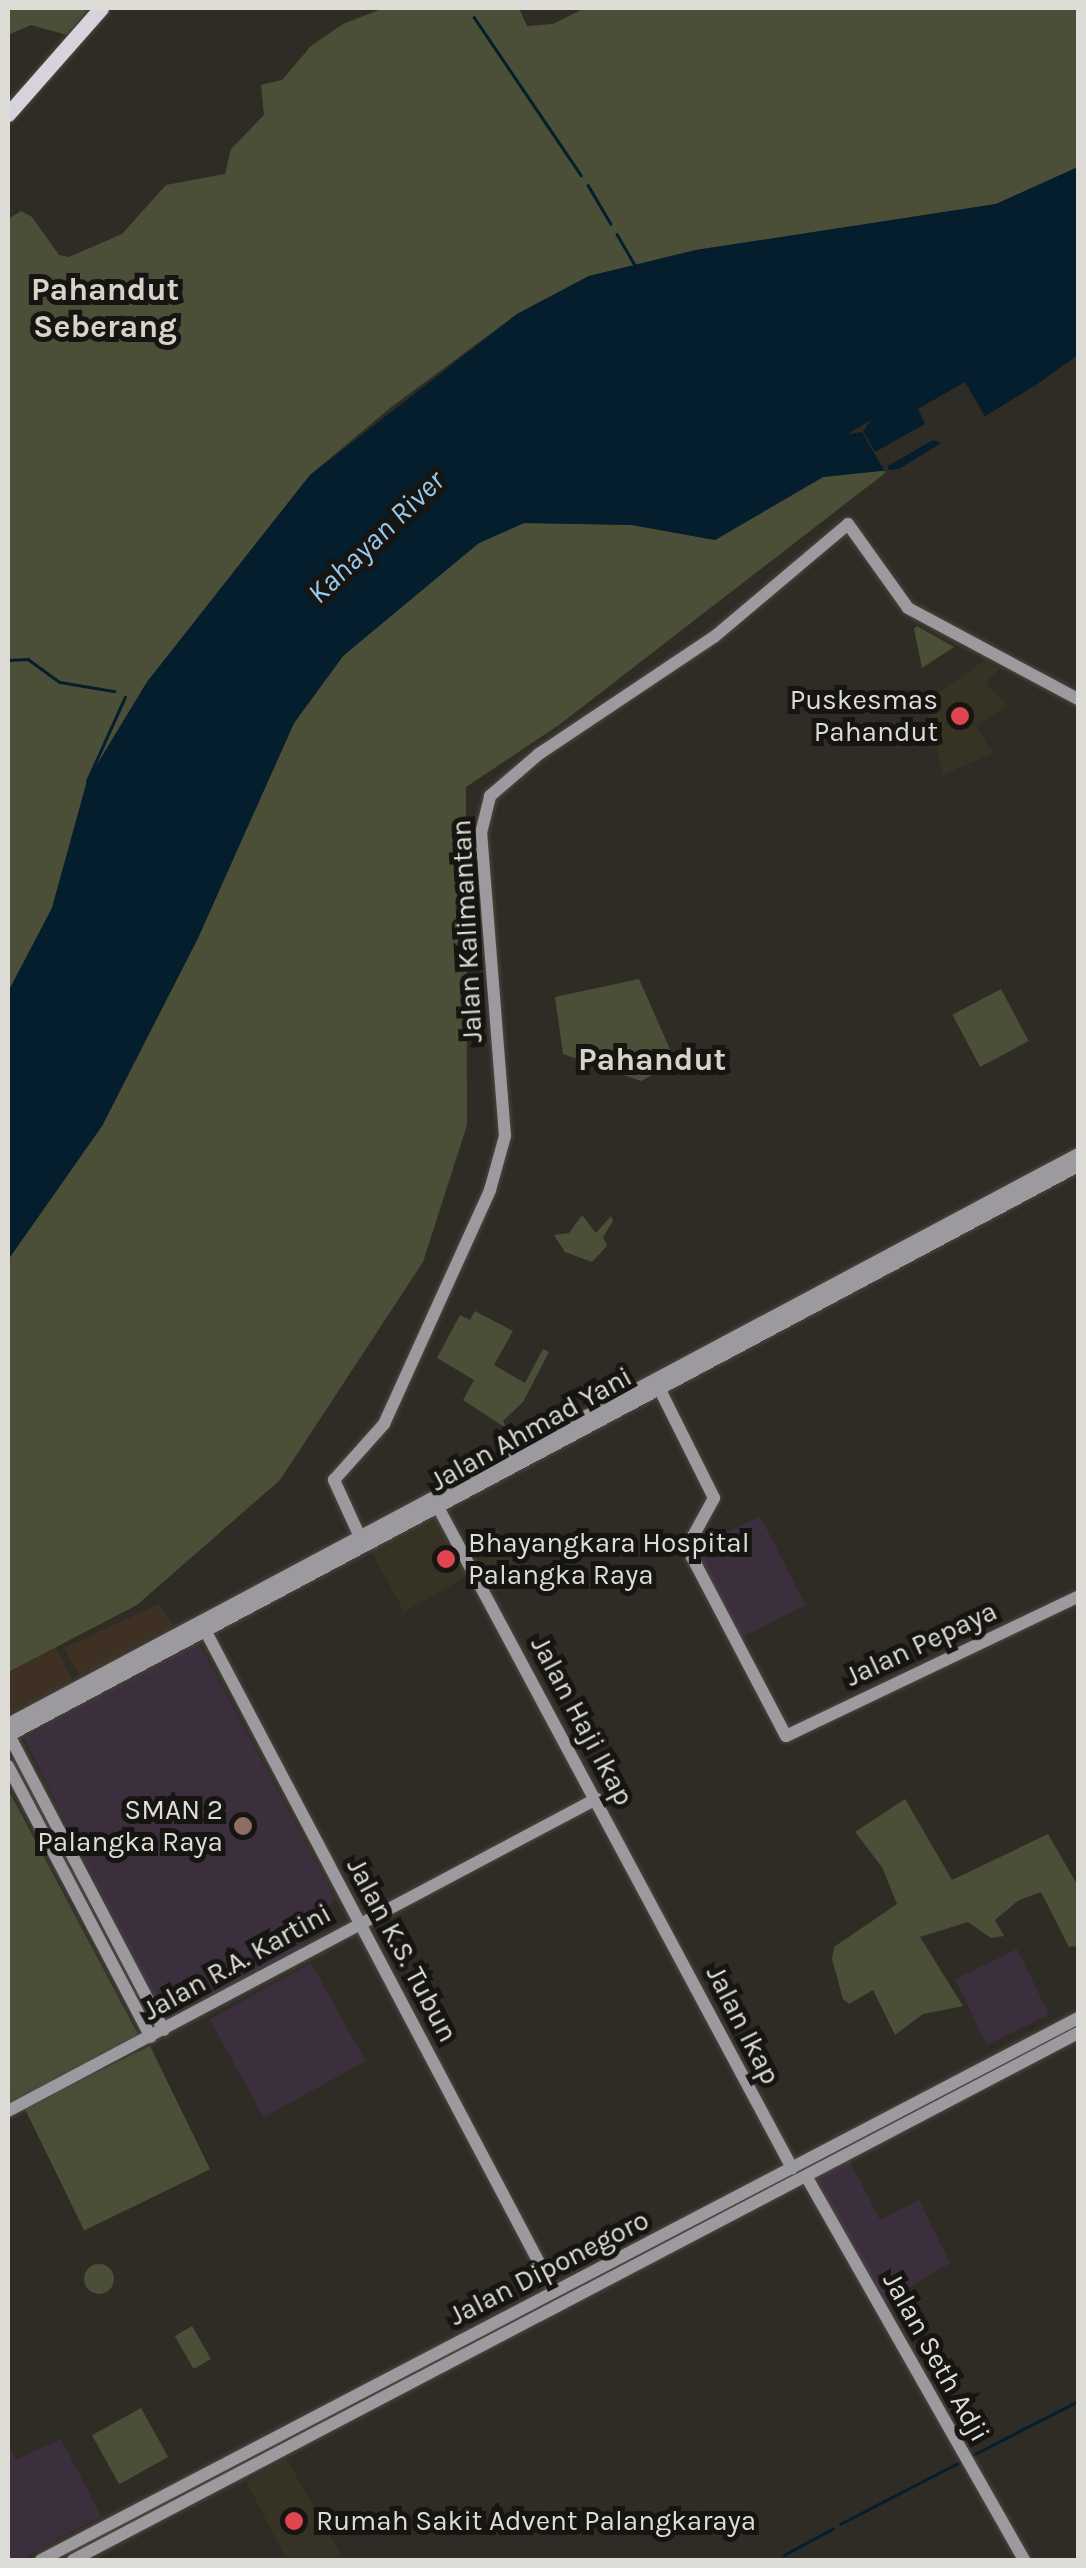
<!DOCTYPE html>
<style>
body{margin:0}
#map{position:relative;width:1086px;height:2568px;overflow:hidden;background:#2f2c25;font-family:Karla,sans-serif}
div>[style]{position:absolute}
[style*='--x']{left:calc(var(--x)*1px);top:calc(var(--y)*1px);width:calc(var(--w)*1px);rotate:calc(var(--a)*1deg)}
.commercial>*{inset:0;background:#3e3123}
.built>*{inset:0;background:#363224}
.education>*{inset:0;background:#3c2f3d;transform-origin:0 0}
.green>*{inset:0;background:#4b4f38;transform-origin:0 0}
.round{border-radius:50%}
.water>*{inset:0;background:#041e2e}
.pier>*{inset:0;background:#2f2c25}
.stream>*{height:2.5px;margin:-1.25px;padding:0 1.25px;transform-origin:1.25px;border-radius:1.25px;background:#041e2e}
.roads{filter:drop-shadow(0 0 2px #4b4841) drop-shadow(0 0 2px #4b4841)}
.secondary>*{height:12px;margin:-6px;padding:0 6px;transform-origin:6px;border-radius:6px;background:#9c999f}
.highway>*{height:15px;margin:-7.5px;padding:0 7.5px;transform-origin:7.5px;border-radius:7.5px;background:#d7d3dc}
.dots>*{width:28px;height:28px;translate:-50% -50%;box-sizing:border-box;border:5px solid #161511;border-radius:50%}
span{translate:-50% -50%;white-space:nowrap;text-align:center;line-height:1.15;-webkit-text-stroke:10px #161511;paint-order:stroke}
.poi-label{font-size:28px;color:#dddcd6}
.right{translate:-100% -50%;text-align:right}
.left{translate:0 -50%;text-align:left}
.street-label{font-size:28px;color:#dddcd6}
.water-label{font-size:30px;color:#95caee;font-style:italic}
.quarter-label{font-size:32px;color:#d6d3c9;font-weight:700}
.frame{position:absolute;inset:0;border:10px solid #dddcd6;pointer-events:none}
</style>
<div id="map">
<div class="commercial">
<i style="clip-path:polygon(159px 1604px,173px 1625px,80px 1676px,64px 1648px)"></i>
<i style="clip-path:polygon(55px 1646px,72px 1680px,8px 1714px,8px 1671px)"></i>
</div>
<div class="built">
<i style="clip-path:polygon(985px 660px,1000px 669px,985px 683px,1007px 706px,976px 726px,993px 753px,943px 775px,926px 702px)"></i>
<i style="clip-path:polygon(435px 1514px,454px 1548px,497px 1526px,525px 1576px,492px 1594px,478px 1570px,404px 1612px,370px 1549px)"></i>
<i style="clip-path:polygon(286px 2458px,344px 2560px,287px 2560px,246px 2481px)"></i>
</div>
<div class="education">
<i style="left:760px;top:1516px;width:100px;height:77px;rotate:63deg"></i>
<i style="clip-path:polygon(199px 1643px,335px 1898px,300px 1949px,203px 2001px,194px 1986px,173px 1996px,180px 2008px,163px 2017px,24px 1738px)"></i>
<i style="left:1017px;top:1949px;width:73px;height:69px;rotate:64deg"></i>
<i style="left:311px;top:1963px;width:112px;height:116px;rotate:61deg"></i>
<i style="clip-path:polygon(849px 2160px,880px 2220px,919px 2200px,950px 2263px,882px 2303px,812px 2180px)"></i>
<i style="clip-path:polygon(61px 2439px,101px 2516px,20px 2560px,8px 2560px,8px 2444px,16px 2460px)"></i>
</div>
<div class="green">
<i style="clip-path:polygon(8px 8px,89px 8px,67px 35px,31px 25px,8px 35px)"></i>
<i style="clip-path:polygon(384px 8px,519px 8px,527px 26px,553px 24px,585px 8px,1078px 8px,1078px 167px,996px 204px,696px 250px,589px 276px,517px 314px,390px 408px,310px 475px,147px 682px,87px 781px,52px 908px,8px 992px,8px 219px,21px 211px,32px 217px,59px 255px,69px 257px,122px 234px,166px 185px,225px 174px,231px 149px,264px 115px,261px 85px,282px 80px,311px 46px,343px 24px)"></i>
<i style="clip-path:polygon(889px 470px,559px 725px,466px 787px,467px 1125px,423px 1262px,280px 1480px,137px 1605px,8px 1672px,8px 1260px,102px 1126px,198px 938px,294px 723px,343px 656px,417px 590px,479px 543px,524px 523px,632px 525px,715px 540px,823px 477px)"></i>
<i style="clip-path:polygon(917px 626px,954px 647px,922px 668px,914px 629px)"></i>
<i style="clip-path:polygon(639px 979px,676px 1063px,641px 1081px,563px 1054px,555px 997px)"></i>
<i style="left:1001px;top:989px;width:59px;height:55px;rotate:62deg"></i>
<i style="clip-path:polygon(582px 1215px,596px 1233px,611px 1216px,613px 1221px,603px 1237px,607px 1246px,592px 1262px,565px 1252px,554px 1235px,569px 1233px)"></i>
<i style="clip-path:polygon(475px 1311px,513px 1331px,494px 1365px,525px 1383px,543px 1349px,549px 1352px,523px 1402px,503px 1421px,506px 1428px,463px 1400px,474px 1380px,437px 1358px,460px 1315px,470px 1320px)"></i>
<i style="clip-path:polygon(8px 1789px,139px 2036px,8px 2104px)"></i>
<i style="clip-path:polygon(905px 1799px,952px 1880px,1048px 1834px,1078px 1886px,1078px 1946px,1069px 1947px,1041px 1892px,1019px 1900px,995px 1920px,1004px 1936px,991px 1938px,968px 1922px,920px 1937px,963px 2006px,923px 2014px,895px 2035px,873px 1990px,849px 2004px,843px 1999px,832px 1959px,834px 1947px,897px 1904px,882px 1867px,855px 1832px)"></i>
<i style="left:150px;top:2046px;width:137px;height:140px;rotate:64deg"></i>
<i class="round" style="left:84px;top:2264px;width:30px;height:30px"></i>
<i style="left:192px;top:2326px;width:38px;height:20px;rotate:60deg"></i>
<i style="left:141px;top:2408px;width:56px;height:56px;rotate:61deg"></i>
</div>
<div class="water">
<i style="clip-path:polygon(1078px 167px,1078px 355px,1036px 385px,899px 469px,823px 477px,715px 540px,632px 525px,524px 523px,479px 543px,343px 656px,294px 723px,198px 938px,102px 1126px,8px 1260px,8px 992px,52px 908px,87px 781px,147px 682px,310px 475px,517px 314px,589px 276px,696px 250px,996px 204px)"></i>
</div>
<div class="pier">
<i style="clip-path:polygon(965px 382px,987px 420px,944px 444px,933px 440px,888px 466px,889px 475px,887px 475px,862px 432px,848px 434px,871px 420px,863px 431px,875px 452px,925px 424px,918px 409px)"></i>
</div>
<div class="stream">
<i style="--x:474;--y:17;--w:191;--a:55.9"></i>
<i style="--x:588;--y:185;--w:45;--a:59.5"></i>
<i style="--x:617;--y:234;--w:38;--a:60"></i>
<i style="--x:8;--y:660;--w:20;--a:-3"></i>
<i style="--x:28;--y:659;--w:39;--a:36"></i>
<i style="--x:60;--y:682;--w:55;--a:9.5"></i>
<i style="--x:87;--y:781;--w:92;--a:-65.7"></i>
<i style="--x:973;--y:2455;--w:118;--a:-27.2"></i>
<i style="--x:840;--y:2524;--w:133;--a:-27.3"></i>
<i style="--x:784;--y:2555;--w:55;--a:-28.4"></i>
<i style="--x:772;--y:2560;--w:1;--a:0"></i>
</div>
<div class="roads">
<div class="secondary">
<i style="--x:659;--y:1388;--w:123;--a:63.4"></i>
<i style="--x:714;--y:1498;--w:48;--a:118.7"></i>
<i style="--x:691;--y:1540;--w:17;--a:87"></i>
<i style="--x:692;--y:1557;--w:202;--a:62.3"></i>
<i style="--x:786;--y:1736;--w:323;--a:-25.5"></i>
<i style="--x:439;--y:1509;--w:748;--a:61.82"></i>
<i style="--x:360;--y:1537;--w:63;--a:-114.5"></i>
<i style="--x:334;--y:1480;--w:75;--a:-48.2"></i>
<i style="--x:384;--y:1424;--w:257;--a:-65.6"></i>
<i style="--x:490;--y:1190;--w:56;--a:-74.5"></i>
<i style="--x:505;--y:1136;--w:304;--a:-94.5"></i>
<i style="--x:481;--y:833;--w:38;--a:-76"></i>
<i style="--x:490;--y:796;--w:65;--a:-40.6"></i>
<i style="--x:539;--y:754;--w:211;--a:-33.8"></i>
<i style="--x:714;--y:637;--w:175;--a:-40.1"></i>
<i style="--x:848;--y:524;--w:103;--a:54.5"></i>
<i style="--x:908;--y:608;--w:193;--a:28.2"></i>
<i style="--x:206;--y:1632;--w:745;--a:62.16"></i>
<i style="--x:8;--y:1724;--w:1212;--a:-28.04"></i>
<i style="--x:9;--y:1735;--w:333;--a:62.3"></i>
<i style="--x:8;--y:1736;--w:1212;--a:-28.04"></i>
<i style="--x:8;--y:1766;--w:306;--a:62.2"></i>
<i style="--x:8;--y:2111;--w:666;--a:-27.95"></i>
<i style="--x:806;--y:2176;--w:442;--a:60.4"></i>
<i style="--x:41;--y:2560;--w:1170;--a:-27.59"></i>
<i style="--x:73;--y:2560;--w:1135;--a:-27.67"></i>
</div>
<div class="highway">
<i style="--x:8;--y:114;--w:141;--a:-48.7"></i>
</div>
</div>
<div class="dots">
<i style="left:960px;top:716px;background:#e0444e"></i>
<i style="left:446px;top:1559px;background:#e0444e"></i>
<i style="left:243px;top:1826px;background:#8d6e63"></i>
<i style="left:294px;top:2521px;background:#e0444e"></i>
</div>
<div class="poi-label">
<span class="right" style="left:938px;top:716px">Puskesmas<br>Pahandut</span>
<span class="left" style="left:468px;top:1559px">Bhayangkara Hospital<br>Palangka Raya</span>
<span class="right" style="left:223px;top:1826px">SMAN 2<br>Palangka Raya</span>
<span class="left" style="left:316px;top:2521px">Rumah Sakit Advent Palangkaraya</span>
</div>
<div class="street-label">
<span style="left:467px;top:931px;rotate:-93deg">Jalan Kalimantan</span>
<span style="left:531px;top:1429px;rotate:-29deg">Jalan Ahmad Yani</span>
<span style="left:921px;top:1644px;rotate:-25deg">Jalan Pepaya</span>
<span style="left:582px;top:1721px;rotate:62deg">Jalan Haji Ikap</span>
<span style="left:402px;top:1950px;rotate:62deg">Jalan K.S. Tubun</span>
<span style="left:237px;top:1962px;rotate:-29deg">Jalan R.A. Kartini</span>
<span style="left:743px;top:2025px;rotate:63deg">Jalan Ikap</span>
<span style="left:549px;top:2268px;rotate:-27deg">Jalan Diponegoro</span>
<span style="left:936px;top:2357px;rotate:61deg">Jalan Seth Adji</span>
</div>
<div class="water-label">
<span style="left:376px;top:537px;rotate:-44deg">Kahayan River</span>
</div>
<div class="quarter-label">
<span style="left:105px;top:309px">Pahandut<br>Seberang</span>
<span style="left:652px;top:1060px">Pahandut</span>
</div>
<div class="frame"></div>
</div>
